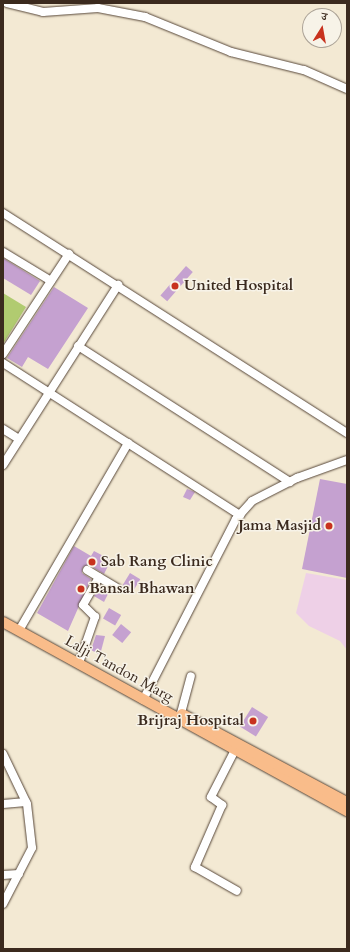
<!DOCTYPE html>
<meta charset="utf-8">
<style>
body{margin:0}
#map{position:relative;width:350px;height:952px;overflow:hidden;background:#f3e9d3;font-family:Cardo,"Noto Serif Devanagari",serif}
div>[style]{position:absolute}
[style*='--x']{left:calc(var(--x)*1px);top:calc(var(--y)*1px);width:calc(var(--w)*1px);rotate:calc(var(--a)*1deg)}
.built>*{inset:0;background:#eed0e7}
.green>*{inset:0;background:#b1cb70}
.building>*{inset:0;background:#c5a1d0;transform-origin:0 0}
.roads{filter:drop-shadow(0 0 1px #574739) drop-shadow(0 0 1px #574739)}
.minor>*{height:8px;margin:-4px;padding:0 4px;transform-origin:4px;border-radius:4px;background:#fff}
.major>*{height:10px;margin:-5px;padding:0 5px;transform-origin:5px;border-radius:5px;background:#f9bc8a}
.dots>*{width:11px;height:11px;translate:-50% -50%;box-sizing:border-box;border:2px solid #f7f3e8;border-radius:50%}
span{translate:-50% -50%;white-space:nowrap;text-align:center;line-height:1.15;-webkit-text-stroke:3px #f7f3e8;paint-order:stroke}
.poi-label{font-size:15px;color:#3b2a1e;font-weight:700}
.left{translate:0 -50%;text-align:left}
.right{translate:-100% -50%;text-align:right}
.street-label{font-size:15px;color:#3b2a1e}
.frame{position:absolute;inset:0;border:4px solid #3b2a1e;pointer-events:none}
.north{position:absolute;left:302px;top:8px;width:40px;height:40px;box-sizing:border-box;background:#f7f3e8;border:1px solid #aca397;border-radius:50%;rotate:11deg;font-size:11px;font-weight:700;line-height:16px;text-align:center;color:#3b2a1e}
.north::after{content:'';display:block;margin:auto;width:14px;height:18px;background:#c8321e;clip-path:polygon(50% 0,100% 100%,50% 72%,0 100%)}
</style>
<div id="map">
<div class="built">
<i style="clip-path:polygon(306px 573px,347px 580px,347px 650px,340px 641px,309px 626px,296px 613px)"></i>
</div>
<div class="green">
<i style="clip-path:polygon(3px 293px,26px 307px,3px 344px)"></i>
</div>
<div class="building">
<i style="clip-path:polygon(3px 258px,40px 281px,31px 295px,3px 278px)"></i>
<i style="left:186px;top:266px;width:9px;height:39px;rotate:41deg"></i>
<i style="clip-path:polygon(54px 287px,88px 308px,48px 369px,28px 357px,22px 367px,7px 358px)"></i>
<i style="clip-path:polygon(320px 479px,347px 484px,347px 578px,302px 569px)"></i>
<i style="clip-path:polygon(187px 489px,195px 492px,190px 500px,183px 497px)"></i>
<i style="clip-path:polygon(74px 546px,91px 556px,94px 551px,111px 560px,104px 574px,89px 565px,83px 567px,82px 573px,91px 579px,68px 631px,37px 613px)"></i>
<i style="left:130px;top:573px;width:12px;height:15px;rotate:31deg"></i>
<i style="clip-path:polygon(101px 585px,110px 590px,104px 602px,94px 596px)"></i>
<i style="left:109px;top:608px;width:14px;height:12px;rotate:30deg"></i>
<i style="left:121px;top:624px;width:13px;height:14px;rotate:39deg"></i>
<i style="clip-path:polygon(96px 635px,105px 636px,100px 655px,91px 650px)"></i>
<i style="left:252px;top:707px;width:19px;height:23px;rotate:32deg"></i>
</div>
<div class="roads">
<div class="minor">
<i style="--x:7;--y:3;--w:37;--a:14"></i>
<i style="--x:43;--y:12;--w:55;--a:-4.2"></i>
<i style="--x:98;--y:8;--w:48;--a:10.8"></i>
<i style="--x:145;--y:17;--w:93;--a:22.1"></i>
<i style="--x:231;--y:52;--w:75;--a:13.9"></i>
<i style="--x:304;--y:70;--w:47;--a:23.8"></i>
<i style="--x:3;--y:213;--w:408;--a:32.6"></i>
<i style="--x:3;--y:252;--w:56;--a:31.1"></i>
<i style="--x:78;--y:346;--w:252;--a:32.7"></i>
<i style="--x:3;--y:354;--w:120;--a:-56.6"></i>
<i style="--x:3;--y:363;--w:282;--a:32.7"></i>
<i style="--x:3;--y:429;--w:19;--a:32"></i>
<i style="--x:3;--y:465;--w:214;--a:-57.4"></i>
<i style="--x:87;--y:570;--w:35;--a:31"></i>
<i style="--x:21;--y:627;--w:213;--a:-59.8"></i>
<i style="--x:80;--y:660;--w:46;--a:-70.8"></i>
<i style="--x:95;--y:617;--w:17;--a:-135"></i>
<i style="--x:83;--y:605;--w:32;--a:-60"></i>
<i style="--x:143;--y:700;--w:203;--a:-62.8"></i>
<i style="--x:236;--y:519;--w:24;--a:-48"></i>
<i style="--x:252;--y:501;--w:51;--a:-27.1"></i>
<i style="--x:297;--y:478;--w:53;--a:-19.8"></i>
<i style="--x:181;--y:713;--w:38;--a:-75"></i>
<i style="--x:235;--y:750;--w:53;--a:117.1"></i>
<i style="--x:211;--y:797;--w:14;--a:36"></i>
<i style="--x:222;--y:805;--w:68;--a:113.5"></i>
<i style="--x:195;--y:867;--w:48;--a:29.7"></i>
<i style="--x:3;--y:754;--w:55;--a:64.4"></i>
<i style="--x:27;--y:804;--w:44;--a:83.5"></i>
<i style="--x:32;--y:848;--w:63;--a:117.4"></i>
<i style="--x:3;--y:804;--w:23;--a:-5"></i>
<i style="--x:3;--y:875;--w:16;--a:-4"></i>
</div>
<div class="major">
<i style="--x:3;--y:622;--w:393;--a:28.8"></i>
<i style="--x:182;--y:714;--w:187;--a:28.1"></i>
</div>
</div>
<div class="dots">
<i style="left:175px;top:286px;background:#c8321e"></i>
<i style="left:329px;top:526px;background:#c8321e"></i>
<i style="left:92px;top:562px;background:#c8321e"></i>
<i style="left:81px;top:589px;background:#c8321e"></i>
<i style="left:253px;top:721px;background:#c8321e"></i>
</div>
<div class="poi-label">
<span class="left" style="left:184px;top:286px">United Hospital</span>
<span class="right" style="left:321px;top:526px">Jama Masjid</span>
<span class="left" style="left:101px;top:562px">Sab Rang Clinic</span>
<span class="left" style="left:89px;top:589px">Bansal Bhawan</span>
<span class="right" style="left:244px;top:721px">Brijraj Hospital</span>
</div>
<div class="street-label">
<span style="left:119px;top:669px;rotate:29deg">Lalji Tandon Marg</span>
</div>
<div class="frame"></div>
<div class="north">उ</div>
</div>
